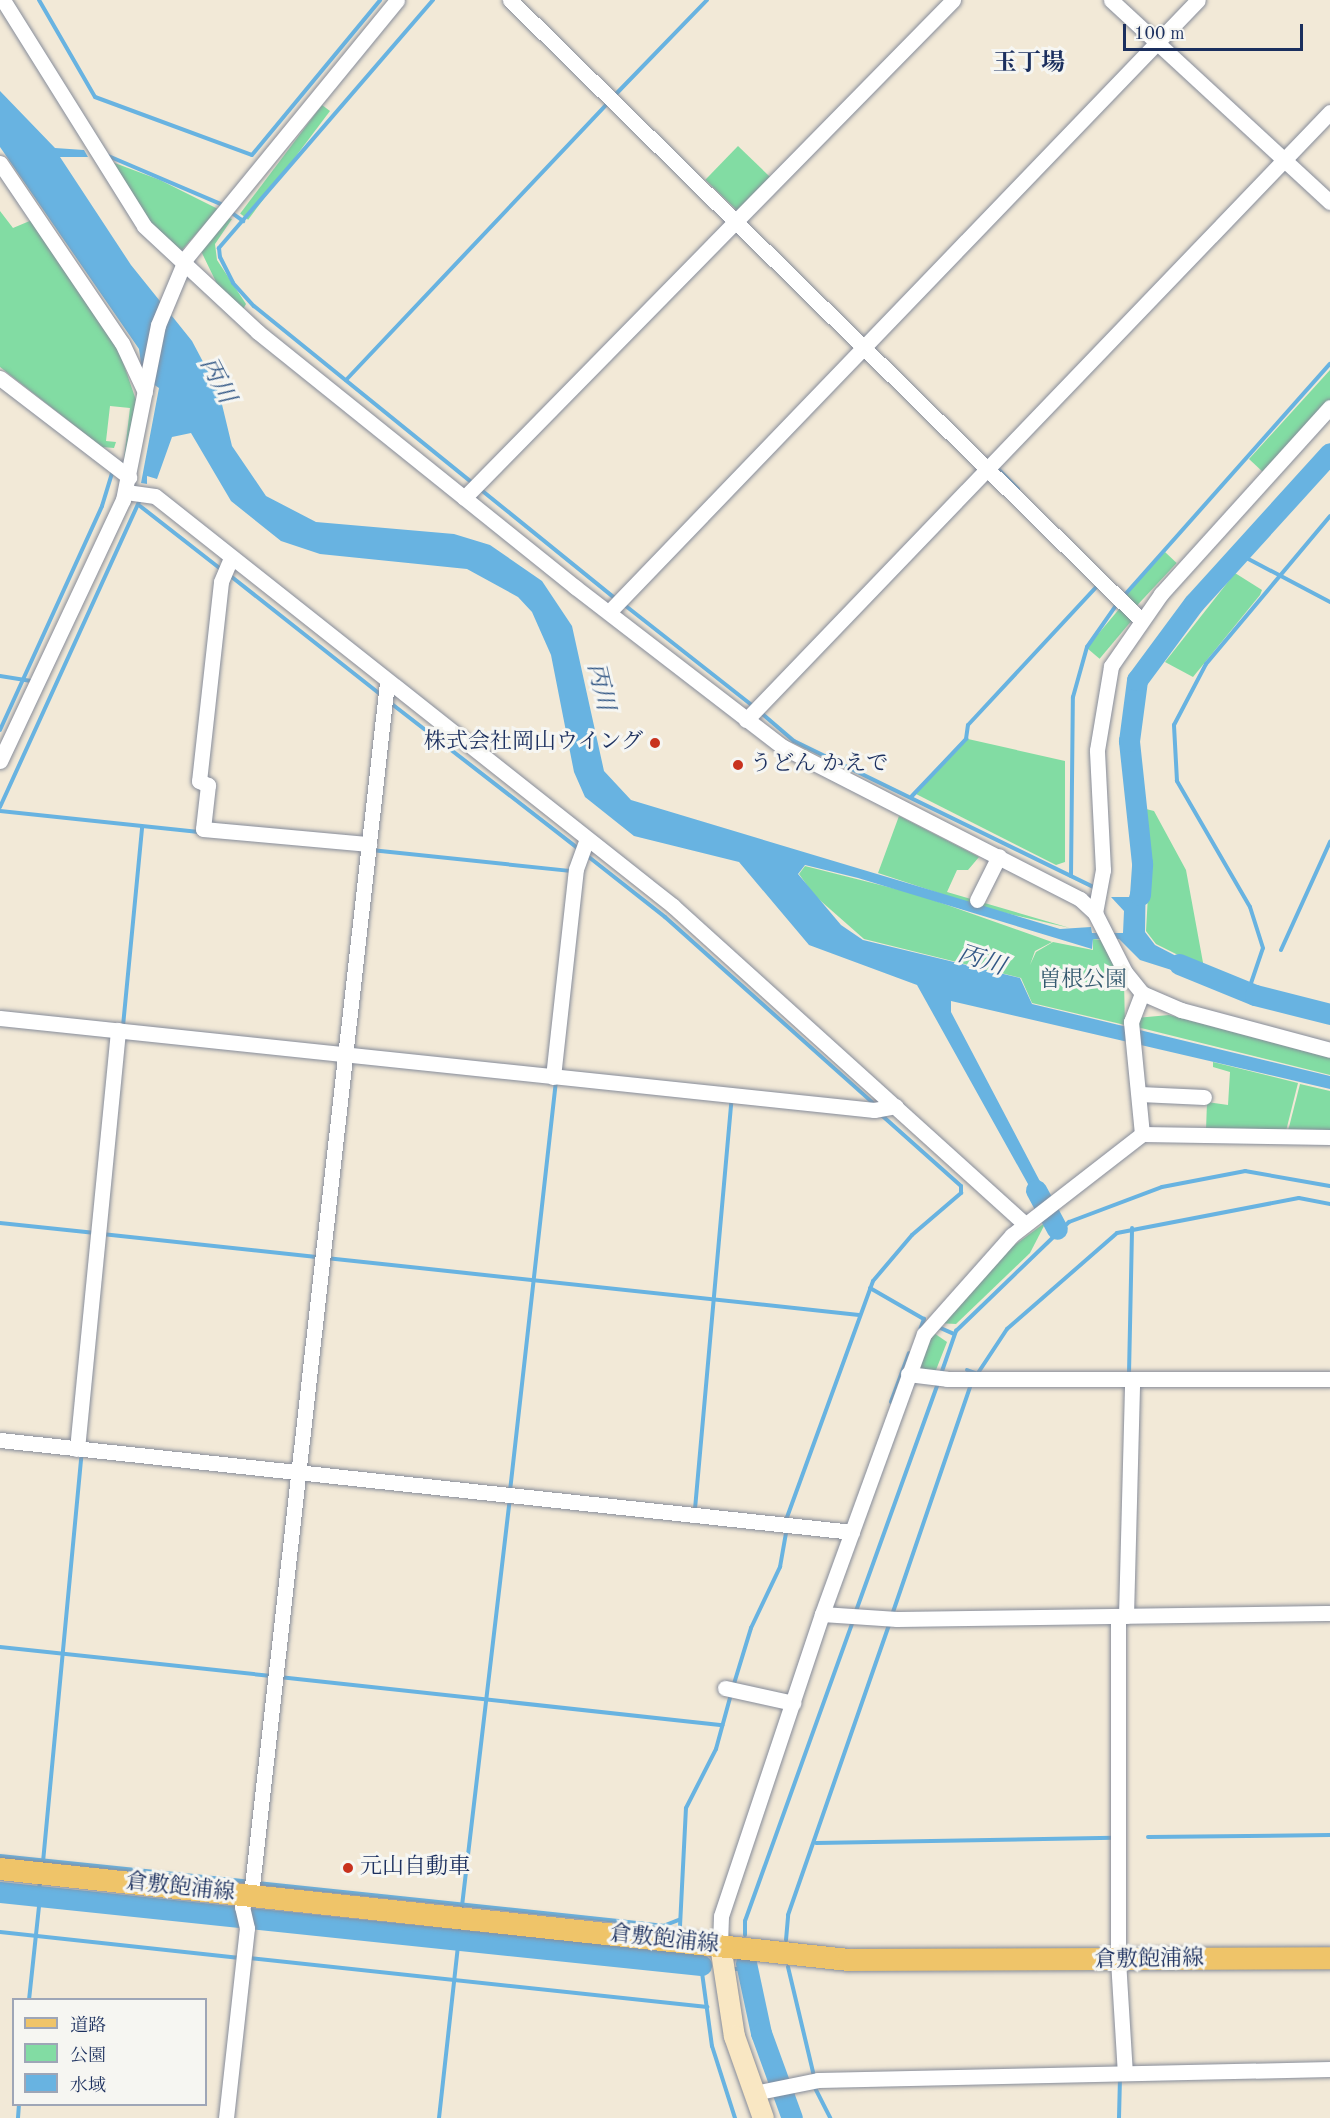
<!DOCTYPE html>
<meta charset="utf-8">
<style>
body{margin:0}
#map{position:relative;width:1330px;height:2118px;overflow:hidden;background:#f2e9d7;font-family:"Old Standard TT","Noto Serif JP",serif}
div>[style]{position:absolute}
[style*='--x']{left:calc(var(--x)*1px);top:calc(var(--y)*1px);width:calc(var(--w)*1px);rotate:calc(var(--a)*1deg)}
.green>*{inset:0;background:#82dca3;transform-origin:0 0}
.water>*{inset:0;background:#68b3e1}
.stream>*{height:4px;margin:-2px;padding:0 2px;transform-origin:2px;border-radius:2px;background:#68b3e1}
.river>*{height:21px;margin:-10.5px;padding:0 10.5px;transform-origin:10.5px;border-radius:10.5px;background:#68b3e1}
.roads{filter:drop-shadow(0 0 2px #868c9a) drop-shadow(0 0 2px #868c9a)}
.street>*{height:15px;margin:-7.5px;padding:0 7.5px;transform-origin:7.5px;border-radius:7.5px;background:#fff}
.secondary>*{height:21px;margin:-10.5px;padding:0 10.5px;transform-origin:10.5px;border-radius:10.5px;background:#f9e7c3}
.primary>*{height:22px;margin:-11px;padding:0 11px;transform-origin:11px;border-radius:11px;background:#efc469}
.dots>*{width:16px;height:16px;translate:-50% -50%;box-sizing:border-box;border:3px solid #f6f6f2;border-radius:50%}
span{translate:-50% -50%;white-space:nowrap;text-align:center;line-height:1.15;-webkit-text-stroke:6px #f6f6f2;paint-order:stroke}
.poi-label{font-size:22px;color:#1b2f5e}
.right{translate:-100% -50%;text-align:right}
.left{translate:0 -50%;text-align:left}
.park-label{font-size:22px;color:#355a6f}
.street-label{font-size:22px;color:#1b2f5e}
.neighbourhood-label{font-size:24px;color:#1b2f5e;font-weight:700}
.water-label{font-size:24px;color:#325785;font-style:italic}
.legend{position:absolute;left:12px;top:1998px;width:195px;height:108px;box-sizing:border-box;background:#f6f6f2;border:2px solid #9ea6b7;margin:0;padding:8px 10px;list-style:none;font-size:18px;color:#1b2f5e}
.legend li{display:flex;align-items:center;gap:12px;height:30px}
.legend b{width:30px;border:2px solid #9ea6b7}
.scale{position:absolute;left:1123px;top:24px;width:180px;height:27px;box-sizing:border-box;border:3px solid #1b2f5e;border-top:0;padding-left:8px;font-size:18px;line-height:21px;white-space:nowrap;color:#1b2f5e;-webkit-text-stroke:4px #f6f6f2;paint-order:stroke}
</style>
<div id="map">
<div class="green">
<i style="left:322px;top:105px;width:10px;height:136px;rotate:37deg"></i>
<i style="left:738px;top:146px;width:49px;height:47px;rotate:44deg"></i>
<i style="clip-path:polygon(104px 159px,160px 180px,218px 209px,181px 251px,133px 205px)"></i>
<i style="clip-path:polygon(0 211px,13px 228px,32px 220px,116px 342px,136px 400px,123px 467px,130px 408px,110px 406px,106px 441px,116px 442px,114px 448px,102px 447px,0 367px)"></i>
<i style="clip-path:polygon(226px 217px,232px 219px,215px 244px,217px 260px,246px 304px,242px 311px,217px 284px,201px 251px)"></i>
<i style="clip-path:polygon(1330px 370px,1330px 401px,1264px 473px,1249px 459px)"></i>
<i style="left:1165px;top:552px;width:16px;height:61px;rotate:43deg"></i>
<i style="clip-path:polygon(1235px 573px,1262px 590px,1260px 595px,1193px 677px,1165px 662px)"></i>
<i style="left:1120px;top:608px;width:17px;height:52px;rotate:40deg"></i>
<i style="clip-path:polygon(968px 739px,1065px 761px,1065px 862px,1056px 865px,916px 794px)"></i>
<i style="clip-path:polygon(1142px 808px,1154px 811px,1186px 870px,1204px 968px,1156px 944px,1146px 931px,1149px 877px)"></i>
<i style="clip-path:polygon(899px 816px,979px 857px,968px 870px,957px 870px,947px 892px,1070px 928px,984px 908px,878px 873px)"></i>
<i style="clip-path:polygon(805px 866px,916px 894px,1052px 942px,1035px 951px,1030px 965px,1036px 952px,1053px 942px,1093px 950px,1093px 939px,1102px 940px,1124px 981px,1125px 1025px,1032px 1003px,1021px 978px,864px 939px,814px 895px,799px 874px)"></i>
<i style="clip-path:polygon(1169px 1015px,1330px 1058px,1330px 1075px,1137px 1027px,1136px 1018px)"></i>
<i style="clip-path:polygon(1213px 1062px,1298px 1083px,1286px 1131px,1206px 1130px,1207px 1102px,1228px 1105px,1230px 1072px,1213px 1067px)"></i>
<i style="clip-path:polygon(1300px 1084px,1330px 1091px,1330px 1130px,1288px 1131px)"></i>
<i style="clip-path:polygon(1046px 1222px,1030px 1253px,956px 1324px,938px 1323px,1001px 1255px)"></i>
<i style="clip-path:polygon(931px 1331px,947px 1342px,934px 1375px,915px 1371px)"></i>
</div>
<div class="water">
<i style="clip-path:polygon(0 91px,55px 148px,84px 150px,88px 157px,60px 157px,131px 265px,192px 341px,219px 392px,232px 446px,266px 496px,316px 522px,454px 534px,490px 545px,542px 581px,572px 626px,604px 771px,631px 800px,1060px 929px,1091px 927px,1092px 933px,1123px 933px,1124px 911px,1111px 897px,1129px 897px,1138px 867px,1146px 867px,1145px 932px,1155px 945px,1205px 971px,1203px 980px,1140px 960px,1119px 939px,1093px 939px,1092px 949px,858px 878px,805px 865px,798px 874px,841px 925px,863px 940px,1020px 978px,1032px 1004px,1330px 1076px,1330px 1089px,951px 1001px,951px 1012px,1044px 1189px,1046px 1199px,1038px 1202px,917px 985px,809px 945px,739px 862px,634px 836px,585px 797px,574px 772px,551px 655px,532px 612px,518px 597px,467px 569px,320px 554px,281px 541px,231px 501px,191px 433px,172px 437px,157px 479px,147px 476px,147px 484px,141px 483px,159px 388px,143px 377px,139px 349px,0 147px)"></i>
</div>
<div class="stream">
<i style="--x:39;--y:0;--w:112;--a:60"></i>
<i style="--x:95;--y:97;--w:167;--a:20.3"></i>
<i style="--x:252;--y:155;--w:201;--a:-50.4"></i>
<i style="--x:433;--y:0;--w:328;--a:130.8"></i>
<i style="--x:219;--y:248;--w:9;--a:84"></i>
<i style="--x:220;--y:257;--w:29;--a:63"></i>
<i style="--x:233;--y:283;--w:31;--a:48"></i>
<i style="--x:254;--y:306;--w:283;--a:39"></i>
<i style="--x:615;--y:95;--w:132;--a:-45.9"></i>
<i style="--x:106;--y:155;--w:125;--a:23.1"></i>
<i style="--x:232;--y:213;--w:14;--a:36"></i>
<i style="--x:346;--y:380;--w:381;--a:-46.6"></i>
<i style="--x:996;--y:467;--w:31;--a:45"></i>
<i style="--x:480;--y:489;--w:175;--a:39"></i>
<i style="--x:140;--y:506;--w:104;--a:38"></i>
<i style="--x:1239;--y:554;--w:103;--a:27.8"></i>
<i style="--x:228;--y:574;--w:194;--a:38.3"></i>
<i style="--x:1122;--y:598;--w:313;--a:-48.4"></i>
<i style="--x:622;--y:603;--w:167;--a:38.2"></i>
<i style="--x:0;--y:676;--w:30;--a:9"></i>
<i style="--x:388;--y:701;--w:242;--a:37.8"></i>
<i style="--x:759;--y:711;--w:46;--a:40.6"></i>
<i style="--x:794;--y:741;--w:334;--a:26"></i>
<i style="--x:0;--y:730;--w:246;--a:-65.5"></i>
<i style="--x:102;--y:506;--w:39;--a:-73"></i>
<i style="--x:912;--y:796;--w:79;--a:-46.5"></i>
<i style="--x:966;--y:739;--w:14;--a:-82"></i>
<i style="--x:968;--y:725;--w:192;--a:-47.1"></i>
<i style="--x:0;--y:807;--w:341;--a:-65.5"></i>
<i style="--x:0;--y:811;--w:200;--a:6"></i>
<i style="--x:371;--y:850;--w:202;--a:6"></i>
<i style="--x:585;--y:854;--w:102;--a:38.2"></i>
<i style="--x:665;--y:917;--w:280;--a:41.8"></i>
<i style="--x:1071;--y:876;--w:179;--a:-89.4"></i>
<i style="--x:1073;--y:697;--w:52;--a:-74.4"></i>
<i style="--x:1087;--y:647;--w:52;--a:-55.1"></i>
<i style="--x:1281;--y:950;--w:119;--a:-65.6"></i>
<i style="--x:1248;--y:992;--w:46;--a:-71.2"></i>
<i style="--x:1263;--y:948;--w:43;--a:-107.6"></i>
<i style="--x:1250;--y:907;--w:146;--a:-120.1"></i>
<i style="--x:1177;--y:781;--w:56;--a:-93.1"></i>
<i style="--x:1174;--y:725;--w:69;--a:-62.3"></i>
<i style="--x:1206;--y:664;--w:193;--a:-50"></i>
<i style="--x:123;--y:1026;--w:200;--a:-84.5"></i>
<i style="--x:0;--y:1223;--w:96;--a:6"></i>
<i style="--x:102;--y:1234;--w:218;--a:6.1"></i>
<i style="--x:326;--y:1258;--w:536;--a:6.1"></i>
<i style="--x:870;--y:1288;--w:62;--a:29.9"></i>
<i style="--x:936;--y:1326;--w:20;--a:24"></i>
<i style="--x:920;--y:1330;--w:12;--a:-70"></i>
<i style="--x:967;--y:1370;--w:9;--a:21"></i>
<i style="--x:978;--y:1373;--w:53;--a:-56.6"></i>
<i style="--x:1007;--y:1329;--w:146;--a:-41.1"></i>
<i style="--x:1117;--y:1233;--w:185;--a:-10.9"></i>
<i style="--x:1299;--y:1198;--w:32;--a:11"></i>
<i style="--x:941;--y:1374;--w:46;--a:-70.8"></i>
<i style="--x:956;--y:1331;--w:157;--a:-44"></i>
<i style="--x:1069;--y:1222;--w:99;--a:-20.6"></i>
<i style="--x:1162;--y:1187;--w:85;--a:-10.9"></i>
<i style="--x:1245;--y:1171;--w:86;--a:10"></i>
<i style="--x:1129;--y:1374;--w:146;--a:-88.8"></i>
<i style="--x:891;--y:1402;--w:52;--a:-69.8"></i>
<i style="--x:510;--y:1491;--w:412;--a:-83.6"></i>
<i style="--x:695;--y:1509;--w:413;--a:-84.9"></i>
<i style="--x:786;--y:1520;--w:254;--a:-70"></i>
<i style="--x:873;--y:1281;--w:60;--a:-49.7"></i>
<i style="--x:912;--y:1235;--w:65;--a:-40.6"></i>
<i style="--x:961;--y:1193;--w:7;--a:-90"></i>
<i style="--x:961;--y:1186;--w:110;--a:-138.3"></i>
<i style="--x:856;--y:1611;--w:245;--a:-70.2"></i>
<i style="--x:892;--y:1615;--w:244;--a:-71.1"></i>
<i style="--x:0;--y:1647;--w:273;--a:6.1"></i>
<i style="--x:279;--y:1677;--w:446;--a:6.2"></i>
<i style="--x:733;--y:1687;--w:62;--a:-73"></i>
<i style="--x:751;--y:1628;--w:68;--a:-64.6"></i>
<i style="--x:780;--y:1567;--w:40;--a:-80"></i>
<i style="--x:1148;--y:1837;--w:182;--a:-0.6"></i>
<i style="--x:816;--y:1843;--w:298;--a:-1"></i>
<i style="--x:0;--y:1856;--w:251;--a:5.9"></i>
<i style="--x:43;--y:1862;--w:412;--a:-84.6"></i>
<i style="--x:257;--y:1883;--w:408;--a:6"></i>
<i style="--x:663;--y:1926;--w:17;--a:-21"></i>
<i style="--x:38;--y:1896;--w:14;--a:-82"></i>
<i style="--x:462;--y:1906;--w:410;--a:-83.3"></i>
<i style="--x:680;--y:1926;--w:118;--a:-87.1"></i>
<i style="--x:686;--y:1808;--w:66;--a:-63"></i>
<i style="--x:716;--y:1749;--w:57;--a:-74.7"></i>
<i style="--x:0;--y:1932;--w:239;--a:6.2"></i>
<i style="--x:745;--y:1935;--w:14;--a:-90"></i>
<i style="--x:745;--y:1921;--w:319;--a:-70.2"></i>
<i style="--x:786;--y:1940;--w:25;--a:-85"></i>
<i style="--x:788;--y:1915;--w:310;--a:-70.8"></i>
<i style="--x:249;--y:1958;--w:461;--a:6.1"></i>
<i style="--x:685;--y:1962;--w:11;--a:-90"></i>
<i style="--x:701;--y:1965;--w:82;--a:82.3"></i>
<i style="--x:712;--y:2046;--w:76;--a:72.3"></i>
<i style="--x:788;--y:1967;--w:112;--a:76.6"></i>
<i style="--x:731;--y:1969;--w:16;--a:0"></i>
<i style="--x:29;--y:2000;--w:104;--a:-83.9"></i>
<i style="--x:813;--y:2084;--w:38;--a:63"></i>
<i style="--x:18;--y:2118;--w:14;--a:-86"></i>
<i style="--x:439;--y:2118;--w:190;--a:-83.7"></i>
<i style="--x:1119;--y:2118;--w:40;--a:-88.6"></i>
</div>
<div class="river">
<i style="--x:1140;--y:895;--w:32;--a:-86"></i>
<i style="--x:1142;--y:863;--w:123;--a:-96.1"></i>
<i style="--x:1129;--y:741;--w:62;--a:-82.5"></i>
<i style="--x:1137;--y:680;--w:96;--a:-53.5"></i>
<i style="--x:1194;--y:603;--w:202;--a:-47.8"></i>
<i style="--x:1179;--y:964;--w:82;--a:22.2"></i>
<i style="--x:1255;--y:995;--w:77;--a:14.2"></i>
<i style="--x:1036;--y:1190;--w:44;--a:61.7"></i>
<i style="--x:0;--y:1892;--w:705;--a:5.95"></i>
<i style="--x:746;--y:1963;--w:72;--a:77.9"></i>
<i style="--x:761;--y:2033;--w:90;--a:70"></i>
</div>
<div class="roads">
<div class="street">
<i style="--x:3;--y:0;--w:266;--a:58"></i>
<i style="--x:144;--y:226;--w:156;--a:42.9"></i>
<i style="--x:258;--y:332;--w:407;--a:38.8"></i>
<i style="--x:575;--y:587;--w:262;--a:37.6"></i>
<i style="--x:783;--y:747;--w:334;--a:27.1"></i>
<i style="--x:1080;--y:899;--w:21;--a:43"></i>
<i style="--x:1095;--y:913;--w:66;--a:63"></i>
<i style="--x:1125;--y:972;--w:27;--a:51"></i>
<i style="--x:1142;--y:993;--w:43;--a:23.6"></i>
<i style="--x:1181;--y:1010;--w:154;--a:15"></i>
<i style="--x:510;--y:0;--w:885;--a:44.5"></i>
<i style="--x:1111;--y:0;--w:298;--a:42.7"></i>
<i style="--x:0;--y:163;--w:217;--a:55.9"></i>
<i style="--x:122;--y:343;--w:54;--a:64.9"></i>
<i style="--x:0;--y:378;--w:163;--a:37.5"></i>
<i style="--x:126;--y:492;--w:29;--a:8"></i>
<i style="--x:155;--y:496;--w:661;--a:38.36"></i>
<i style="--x:673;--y:906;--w:474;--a:42.1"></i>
<i style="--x:464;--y:498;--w:698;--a:-45.52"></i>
<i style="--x:231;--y:558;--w:26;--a:113"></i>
<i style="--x:221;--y:582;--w:200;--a:96.3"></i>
<i style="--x:199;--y:781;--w:10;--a:24"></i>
<i style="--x:208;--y:785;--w:44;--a:96.5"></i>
<i style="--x:203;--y:829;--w:167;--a:5.2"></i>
<i style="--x:609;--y:612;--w:849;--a:-46.1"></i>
<i style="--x:746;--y:720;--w:843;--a:-46.15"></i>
<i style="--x:0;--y:761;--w:289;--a:-64.8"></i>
<i style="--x:123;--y:500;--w:178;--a:-78.7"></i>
<i style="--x:158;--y:325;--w:73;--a:-67.3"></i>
<i style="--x:186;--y:258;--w:333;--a:-50.7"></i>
<i style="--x:977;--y:900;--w:49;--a:-63.4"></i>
<i style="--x:1095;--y:913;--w:44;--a:-79.5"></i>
<i style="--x:1103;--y:870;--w:120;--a:-92.9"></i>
<i style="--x:1097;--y:750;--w:85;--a:-80.5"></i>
<i style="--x:1111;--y:666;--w:88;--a:-55.2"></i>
<i style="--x:1161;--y:594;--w:252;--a:-47.9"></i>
<i style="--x:0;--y:1018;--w:879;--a:6.01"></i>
<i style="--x:874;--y:1110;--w:22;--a:-10"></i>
<i style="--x:553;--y:1077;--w:209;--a:-83.7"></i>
<i style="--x:576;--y:869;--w:32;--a:-70"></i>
<i style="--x:1140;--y:1094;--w:64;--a:2.7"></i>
<i style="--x:1142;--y:1134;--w:188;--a:0.9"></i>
<i style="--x:908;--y:1374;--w:39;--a:7"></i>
<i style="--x:947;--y:1379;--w:383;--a:0"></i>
<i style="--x:0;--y:1440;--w:857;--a:6.16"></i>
<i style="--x:77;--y:1449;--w:421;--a:-84.4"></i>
<i style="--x:822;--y:1614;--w:75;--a:3.8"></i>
<i style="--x:897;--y:1619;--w:433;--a:-0.8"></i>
<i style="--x:1118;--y:1616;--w:344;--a:90"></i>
<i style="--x:1118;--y:1960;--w:113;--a:86.5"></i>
<i style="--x:1126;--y:1616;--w:236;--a:-88.5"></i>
<i style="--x:725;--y:1688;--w:70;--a:12.4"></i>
<i style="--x:720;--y:1945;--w:29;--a:-88"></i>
<i style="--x:721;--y:1916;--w:318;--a:-71.5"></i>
<i style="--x:822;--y:1614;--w:298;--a:-70"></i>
<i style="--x:924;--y:1334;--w:132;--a:-48.4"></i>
<i style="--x:1012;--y:1235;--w:165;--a:-37.8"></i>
<i style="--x:1142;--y:1134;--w:113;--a:-95.6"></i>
<i style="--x:1131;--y:1022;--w:31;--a:-69"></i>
<i style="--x:754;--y:2093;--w:65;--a:-11.5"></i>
<i style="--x:818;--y:2080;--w:512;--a:-1.23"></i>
<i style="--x:226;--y:2118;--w:191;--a:-83.7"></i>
<i style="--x:247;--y:1928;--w:22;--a:-103"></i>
<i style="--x:242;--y:1907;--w:23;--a:-65"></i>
<i style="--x:252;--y:1886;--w:1211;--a:-83.6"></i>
</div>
<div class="secondary">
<i style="--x:720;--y:1945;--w:92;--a:81.3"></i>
<i style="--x:734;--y:2036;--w:87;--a:70.5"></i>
</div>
<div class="primary">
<i style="--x:0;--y:1869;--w:854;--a:6.12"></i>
<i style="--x:849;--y:1960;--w:481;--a:-0.2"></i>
</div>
</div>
<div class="dots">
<i style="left:655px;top:743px;background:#c8321e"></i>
<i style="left:738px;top:765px;background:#c8321e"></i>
<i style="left:348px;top:1868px;background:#c8321e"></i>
</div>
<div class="poi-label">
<span class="right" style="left:643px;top:743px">株式会社岡山ウイング</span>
<span class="left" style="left:750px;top:765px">うどん かえで</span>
<span class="left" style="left:360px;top:1868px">元山自動車</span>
</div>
<div class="park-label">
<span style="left:1083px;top:981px">曽根公園</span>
</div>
<div class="street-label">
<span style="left:180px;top:1888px;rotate:6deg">倉敷飽浦線</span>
<span style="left:664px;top:1940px;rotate:6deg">倉敷飽浦線</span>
<span style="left:1149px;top:1960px;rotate:-1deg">倉敷飽浦線</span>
</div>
<div class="neighbourhood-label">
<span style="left:1029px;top:65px">玉丁場</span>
</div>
<div class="water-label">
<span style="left:216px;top:381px;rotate:63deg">丙川</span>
<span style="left:599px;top:687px;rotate:77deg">丙川</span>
<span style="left:981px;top:962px;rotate:18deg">丙川</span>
</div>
<ul class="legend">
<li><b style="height:8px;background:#efc469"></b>道路</li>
<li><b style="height:16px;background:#82dca3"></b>公園</li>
<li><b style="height:16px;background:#68b3e1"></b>水域</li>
</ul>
<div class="scale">100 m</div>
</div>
